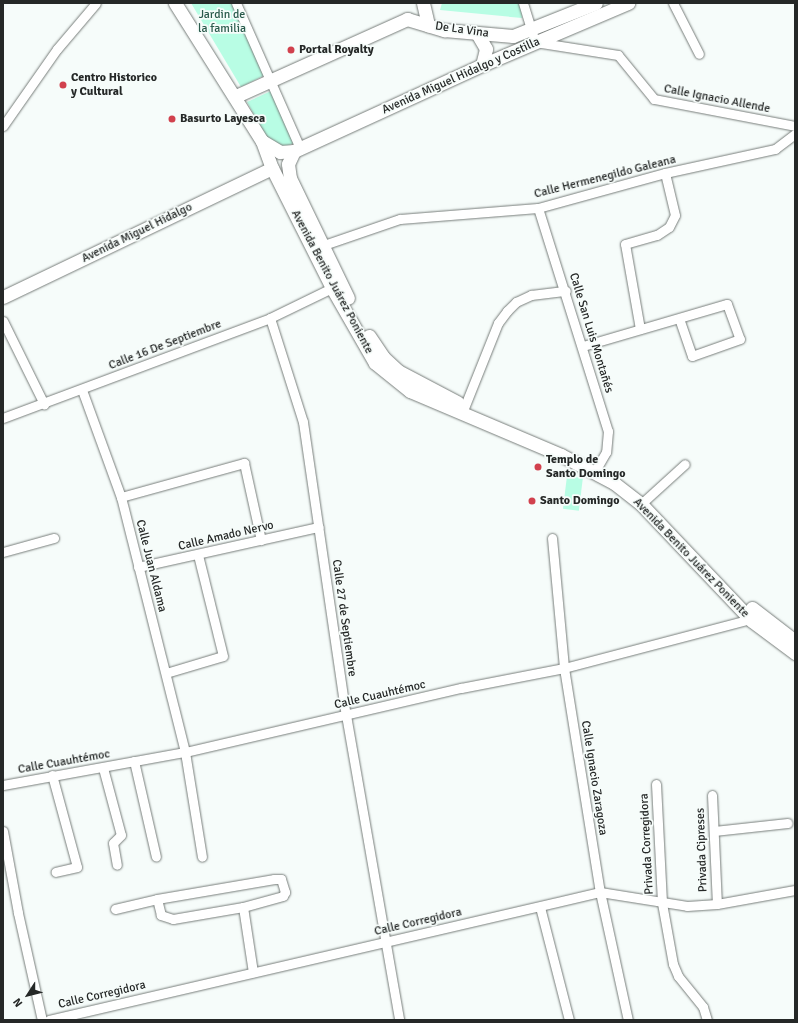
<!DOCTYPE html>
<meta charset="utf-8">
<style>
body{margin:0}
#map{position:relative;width:798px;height:1023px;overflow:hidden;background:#f6fcfa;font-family:Signika,sans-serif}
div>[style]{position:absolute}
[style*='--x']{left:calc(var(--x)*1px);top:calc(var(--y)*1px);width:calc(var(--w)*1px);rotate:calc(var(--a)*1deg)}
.green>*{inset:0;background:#b8fde4;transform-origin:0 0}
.roads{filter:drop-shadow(0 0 1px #777d7a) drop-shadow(0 0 1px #777d7a)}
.street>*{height:9px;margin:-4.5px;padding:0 4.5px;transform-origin:4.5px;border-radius:4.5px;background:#fff}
.secondary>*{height:13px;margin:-6.5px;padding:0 6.5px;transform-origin:6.5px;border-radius:6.5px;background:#fff}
.dots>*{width:11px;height:11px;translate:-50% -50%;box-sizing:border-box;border:2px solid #f6fcfa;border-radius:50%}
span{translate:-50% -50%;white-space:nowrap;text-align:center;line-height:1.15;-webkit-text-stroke:3.5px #f6fcfa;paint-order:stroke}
.park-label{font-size:12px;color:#2a5b4c}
.street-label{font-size:12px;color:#252827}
.poi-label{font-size:12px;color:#252827;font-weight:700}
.left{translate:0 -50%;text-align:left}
.frame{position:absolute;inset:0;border:4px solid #252827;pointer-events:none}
.north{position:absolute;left:8px;top:975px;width:40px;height:40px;-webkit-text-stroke:3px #f6fcfa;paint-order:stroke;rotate:234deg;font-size:11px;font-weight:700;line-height:16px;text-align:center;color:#252827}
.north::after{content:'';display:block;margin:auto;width:14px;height:18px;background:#252827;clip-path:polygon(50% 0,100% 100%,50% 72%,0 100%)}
</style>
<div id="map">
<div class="green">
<i style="clip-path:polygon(191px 3px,233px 3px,265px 75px,241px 87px)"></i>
<i style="clip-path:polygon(442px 3px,521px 3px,522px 18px,440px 10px)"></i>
<i style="clip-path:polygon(271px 91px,294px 143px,282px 148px,268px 140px,247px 102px)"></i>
<i style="left:567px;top:476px;width:16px;height:33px;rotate:7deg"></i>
</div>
<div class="roads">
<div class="street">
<i style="--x:236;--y:3;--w:158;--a:66.2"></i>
<i style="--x:523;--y:3;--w:41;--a:72.9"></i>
<i style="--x:535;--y:42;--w:84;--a:8.9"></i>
<i style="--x:618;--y:55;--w:57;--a:50.7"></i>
<i style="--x:654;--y:99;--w:144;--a:10.8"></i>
<i style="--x:673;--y:3;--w:57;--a:63"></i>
<i style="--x:3;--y:126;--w:94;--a:-55"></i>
<i style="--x:57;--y:49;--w:60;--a:-49.7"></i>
<i style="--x:538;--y:208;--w:234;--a:72.6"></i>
<i style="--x:608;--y:431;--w:21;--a:95"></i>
<i style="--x:606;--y:452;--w:22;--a:120"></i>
<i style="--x:318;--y:247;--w:87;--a:-18.9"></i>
<i style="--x:400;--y:219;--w:138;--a:-4.6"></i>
<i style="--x:538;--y:208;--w:132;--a:-15.4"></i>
<i style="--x:665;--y:173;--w:113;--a:-12.3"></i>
<i style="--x:775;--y:149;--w:25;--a:-37"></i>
<i style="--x:270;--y:318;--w:109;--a:72.4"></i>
<i style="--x:303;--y:422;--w:296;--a:81.7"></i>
<i style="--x:346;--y:715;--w:310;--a:80.1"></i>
<i style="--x:3;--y:321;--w:93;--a:63.7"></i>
<i style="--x:640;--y:329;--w:86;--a:-100"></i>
<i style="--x:625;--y:244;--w:33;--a:-16"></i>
<i style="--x:657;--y:235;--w:14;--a:-34"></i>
<i style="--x:669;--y:227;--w:13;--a:-63"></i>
<i style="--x:675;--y:215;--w:43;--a:-103.4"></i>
<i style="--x:583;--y:346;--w:150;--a:-16.3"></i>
<i style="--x:727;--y:304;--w:37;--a:70"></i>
<i style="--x:740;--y:339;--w:51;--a:160.5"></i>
<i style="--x:692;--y:356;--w:39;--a:-109"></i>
<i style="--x:82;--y:390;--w:114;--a:70"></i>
<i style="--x:121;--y:497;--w:263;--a:75.9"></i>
<i style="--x:185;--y:752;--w:106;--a:80.8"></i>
<i style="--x:462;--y:413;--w:97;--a:-68.2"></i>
<i style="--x:498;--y:323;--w:15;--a:-53"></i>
<i style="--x:507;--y:311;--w:13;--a:-45"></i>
<i style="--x:516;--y:302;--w:17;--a:-25"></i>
<i style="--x:531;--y:295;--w:35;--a:-7"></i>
<i style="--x:3;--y:418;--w:285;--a:-20.5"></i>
<i style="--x:270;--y:318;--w:73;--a:-25.9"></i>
<i style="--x:121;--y:497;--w:128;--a:-15.5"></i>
<i style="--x:244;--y:463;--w:79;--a:77.6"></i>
<i style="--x:641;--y:504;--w:59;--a:-42.3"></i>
<i style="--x:552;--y:538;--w:131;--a:84.7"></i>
<i style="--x:564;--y:668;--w:227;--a:80.9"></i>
<i style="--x:600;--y:892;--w:131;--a:77.7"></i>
<i style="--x:3;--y:552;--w:53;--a:-15.4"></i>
<i style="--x:138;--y:567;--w:185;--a:-12.5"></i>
<i style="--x:166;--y:673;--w:59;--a:-16.6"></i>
<i style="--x:223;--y:656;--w:104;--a:-103.9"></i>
<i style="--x:134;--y:761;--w:98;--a:77.1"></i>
<i style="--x:103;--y:768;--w:69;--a:75"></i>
<i style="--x:121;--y:835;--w:11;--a:135"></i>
<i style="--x:113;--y:843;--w:22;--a:80"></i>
<i style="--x:52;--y:775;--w:95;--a:74.8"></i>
<i style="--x:77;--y:867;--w:22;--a:167"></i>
<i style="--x:656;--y:784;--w:119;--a:87.1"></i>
<i style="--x:662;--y:903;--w:62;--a:79.8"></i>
<i style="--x:673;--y:964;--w:13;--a:67"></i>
<i style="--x:678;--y:976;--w:40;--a:51"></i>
<i style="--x:703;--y:1007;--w:14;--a:73"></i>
<i style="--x:3;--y:785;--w:185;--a:-10.3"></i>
<i style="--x:185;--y:752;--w:283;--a:-13.1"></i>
<i style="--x:461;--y:688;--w:105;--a:-11"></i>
<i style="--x:564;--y:668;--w:197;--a:-14.7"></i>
<i style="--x:712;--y:795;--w:109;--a:87.4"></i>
<i style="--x:3;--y:831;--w:83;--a:79.6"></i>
<i style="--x:18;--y:913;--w:110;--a:77.4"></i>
<i style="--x:714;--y:831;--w:74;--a:-6.2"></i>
<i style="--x:243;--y:907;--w:66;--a:81.3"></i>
<i style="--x:540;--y:907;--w:117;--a:75.6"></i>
<i style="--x:115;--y:909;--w:43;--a:-13.4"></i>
<i style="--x:157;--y:899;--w:119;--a:-9.7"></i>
<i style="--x:274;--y:879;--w:7;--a:0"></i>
<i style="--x:281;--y:879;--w:14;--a:73"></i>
<i style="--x:285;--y:892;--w:4;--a:117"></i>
<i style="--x:283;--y:896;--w:41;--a:164.6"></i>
<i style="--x:243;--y:907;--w:71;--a:170.3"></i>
<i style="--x:173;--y:919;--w:13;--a:-162"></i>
<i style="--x:161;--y:915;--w:16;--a:-104"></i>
<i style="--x:49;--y:1020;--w:566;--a:-13.08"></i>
<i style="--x:600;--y:892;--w:88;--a:9.1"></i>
<i style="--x:687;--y:906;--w:30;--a:-4"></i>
<i style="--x:717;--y:904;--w:79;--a:-10.2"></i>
</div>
<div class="secondary">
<i style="--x:175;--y:3;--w:163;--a:57.8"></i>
<i style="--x:262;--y:141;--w:29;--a:70"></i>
<i style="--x:272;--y:168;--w:134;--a:63.4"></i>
<i style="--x:332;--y:288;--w:86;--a:60.2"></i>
<i style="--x:375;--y:363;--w:45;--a:38.7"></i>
<i style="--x:410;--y:391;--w:164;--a:23"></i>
<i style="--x:561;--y:455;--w:60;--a:27.8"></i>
<i style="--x:614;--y:483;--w:34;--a:38"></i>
<i style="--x:641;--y:504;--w:161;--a:46.5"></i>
<i style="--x:752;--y:621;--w:54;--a:36.7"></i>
<i style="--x:423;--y:3;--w:23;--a:77"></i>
<i style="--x:478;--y:35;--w:16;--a:60"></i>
<i style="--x:486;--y:49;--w:16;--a:104"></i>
<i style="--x:236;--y:96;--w:188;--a:-24.2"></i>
<i style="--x:407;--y:19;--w:39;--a:17"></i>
<i style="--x:444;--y:30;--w:69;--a:5"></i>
<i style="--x:513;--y:36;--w:89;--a:-21.7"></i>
<i style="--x:262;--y:141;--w:21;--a:31"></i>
<i style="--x:280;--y:152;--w:14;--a:-4"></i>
<i style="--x:294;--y:151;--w:207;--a:-24.6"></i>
<i style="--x:482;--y:65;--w:159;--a:-23"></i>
<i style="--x:294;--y:151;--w:14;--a:115"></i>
<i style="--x:288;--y:164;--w:14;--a:82"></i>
<i style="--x:290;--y:178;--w:133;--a:64.2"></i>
<i style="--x:3;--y:297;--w:298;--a:-25.6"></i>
<i style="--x:369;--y:336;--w:25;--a:56"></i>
<i style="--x:383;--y:357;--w:21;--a:43"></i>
<i style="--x:398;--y:371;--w:67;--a:27.7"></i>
<i style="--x:752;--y:608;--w:54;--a:37.5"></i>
</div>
</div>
<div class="dots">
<i style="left:291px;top:50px;background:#d1414d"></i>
<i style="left:63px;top:85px;background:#d1414d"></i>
<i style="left:172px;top:119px;background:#d1414d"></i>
<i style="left:538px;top:467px;background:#d1414d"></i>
<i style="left:532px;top:501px;background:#d1414d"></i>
</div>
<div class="park-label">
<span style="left:222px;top:22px">Jardin de<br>la familia</span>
</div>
<div class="street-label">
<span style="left:462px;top:30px;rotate:8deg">De La Vina</span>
<span style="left:461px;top:76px;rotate:-24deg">Avenida Miguel Hidalgo y Costilla</span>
<span style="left:717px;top:99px;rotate:11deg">Calle Ignacio Allende</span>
<span style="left:605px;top:177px;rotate:-14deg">Calle Hermenegildo Galeana</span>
<span style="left:137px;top:233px;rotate:-26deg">Avenida Miguel Hidalgo</span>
<span style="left:332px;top:282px;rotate:62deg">Avenida Benito Juárez Poniente</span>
<span style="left:591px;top:333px;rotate:73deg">Calle San Luis Montañés</span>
<span style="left:165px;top:345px;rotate:-21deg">Calle 16 De Septiembre</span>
<span style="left:226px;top:536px;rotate:-13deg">Calle Amado Nervo</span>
<span style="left:691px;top:558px;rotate:46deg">Avenida Benito Juárez Poniente</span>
<span style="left:151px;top:566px;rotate:76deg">Calle Juan Aldama</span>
<span style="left:344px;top:618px;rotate:82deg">Calle 27 de Septiembre</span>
<span style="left:380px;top:695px;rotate:-13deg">Calle Cuauhtémoc</span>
<span style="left:64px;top:762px;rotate:-10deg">Calle Cuauhtémoc</span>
<span style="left:594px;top:778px;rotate:81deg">Calle Ignacio Zaragoza</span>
<span style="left:647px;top:844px;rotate:-93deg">Privada Corregidora</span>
<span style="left:702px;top:850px;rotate:-92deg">Privada Cipreses</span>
<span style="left:418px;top:922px;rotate:-13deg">Calle Corregidora</span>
<span style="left:102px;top:995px;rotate:-13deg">Calle Corregidora</span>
</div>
<div class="poi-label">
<span class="left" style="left:299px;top:50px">Portal Royalty</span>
<span class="left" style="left:71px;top:85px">Centro Historico<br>y Cultural</span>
<span class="left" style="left:180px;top:119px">Basurto Layesca</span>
<span class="left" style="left:546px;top:467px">Templo de<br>Santo Domingo</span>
<span class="left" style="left:540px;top:501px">Santo Domingo</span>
</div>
<div class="frame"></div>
<div class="north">N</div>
</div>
